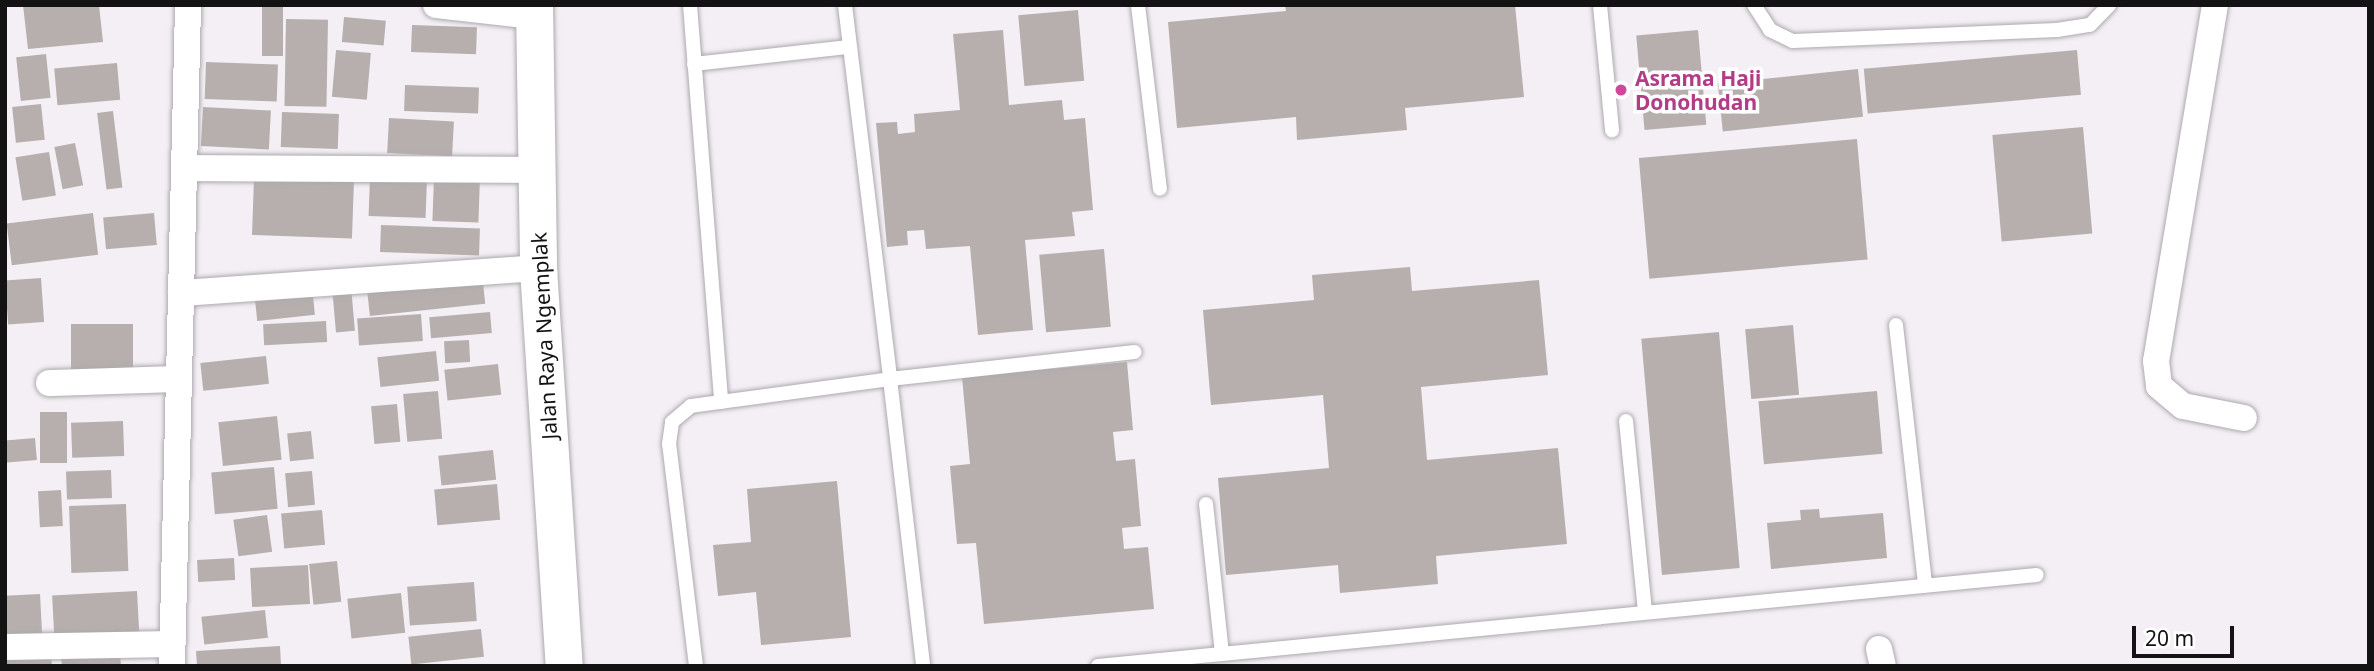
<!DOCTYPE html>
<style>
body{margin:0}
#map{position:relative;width:2374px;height:671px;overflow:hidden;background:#f3eff4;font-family:"Noto Sans",sans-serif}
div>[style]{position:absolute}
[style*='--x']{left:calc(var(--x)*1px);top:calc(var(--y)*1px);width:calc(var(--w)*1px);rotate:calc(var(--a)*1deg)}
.building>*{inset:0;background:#b6afae;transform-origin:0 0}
.roads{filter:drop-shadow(0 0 2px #ada9ae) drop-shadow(0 0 2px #ada9ae)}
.service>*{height:14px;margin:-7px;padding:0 7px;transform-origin:7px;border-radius:7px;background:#fff}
.minor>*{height:26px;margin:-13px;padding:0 13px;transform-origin:13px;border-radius:13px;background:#fff}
.secondary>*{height:37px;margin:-18.5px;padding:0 18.5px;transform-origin:18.5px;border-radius:18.5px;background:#fff}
.dots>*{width:19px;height:19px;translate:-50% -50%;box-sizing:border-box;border:4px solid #fff;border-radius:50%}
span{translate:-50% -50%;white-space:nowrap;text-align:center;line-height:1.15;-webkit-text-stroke:7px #fff;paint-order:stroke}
.hotel-label{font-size:21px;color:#b23c85;font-weight:700}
.left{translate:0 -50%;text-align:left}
.street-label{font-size:21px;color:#141314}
.frame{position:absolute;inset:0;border:7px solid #141314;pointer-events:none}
.scale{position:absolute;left:2132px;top:626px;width:102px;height:32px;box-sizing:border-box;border:4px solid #141314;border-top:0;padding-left:9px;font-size:21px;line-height:24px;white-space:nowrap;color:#141314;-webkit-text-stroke:5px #fff;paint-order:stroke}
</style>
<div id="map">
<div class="building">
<i style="clip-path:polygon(23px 5px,99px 5px,103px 42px,28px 49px)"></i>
<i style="left:262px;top:5px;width:21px;height:51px"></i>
<i style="clip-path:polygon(1285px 5px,1515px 5px,1524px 97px,1405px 108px,1407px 130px,1297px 140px,1296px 117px,1177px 128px,1168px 22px,1286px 11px)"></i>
<i style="left:1078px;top:10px;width:71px;height:60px;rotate:85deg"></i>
<i style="left:344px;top:17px;width:42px;height:25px;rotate:5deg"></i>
<i style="left:286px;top:19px;width:42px;height:87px;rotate:1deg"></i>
<i style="left:412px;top:25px;width:65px;height:27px;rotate:2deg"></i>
<i style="clip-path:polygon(1003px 30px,1009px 105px,1062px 100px,1064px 120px,1085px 118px,1093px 210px,1072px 212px,1075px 236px,1025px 240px,1033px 330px,978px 335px,970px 246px,926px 249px,924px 230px,907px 231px,908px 245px,887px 247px,876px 123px,897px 122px,898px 134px,915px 132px,914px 114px,960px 110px,953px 34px)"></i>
<i style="left:1698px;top:30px;width:95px;height:62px;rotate:85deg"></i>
<i style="left:336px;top:50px;width:35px;height:47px;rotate:5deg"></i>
<i style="left:2077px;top:50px;width:45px;height:214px;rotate:85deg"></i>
<i style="left:46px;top:54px;width:44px;height:30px;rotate:84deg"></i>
<i style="left:206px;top:62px;width:72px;height:37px;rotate:2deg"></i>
<i style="left:117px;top:63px;width:37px;height:63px;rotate:85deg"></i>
<i style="left:1858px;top:69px;width:48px;height:141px;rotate:84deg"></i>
<i style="left:405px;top:85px;width:74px;height:26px;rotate:2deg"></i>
<i style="left:41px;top:104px;width:36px;height:29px;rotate:84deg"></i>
<i style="left:203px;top:107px;width:68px;height:39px;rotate:3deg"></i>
<i style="left:113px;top:111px;width:77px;height:16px;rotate:83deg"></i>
<i style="left:282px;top:112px;width:57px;height:35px;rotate:2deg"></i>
<i style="left:389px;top:118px;width:65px;height:35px;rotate:3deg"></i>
<i style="left:2083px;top:127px;width:107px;height:91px;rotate:85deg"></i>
<i style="left:1857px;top:139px;width:121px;height:219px;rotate:85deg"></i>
<i style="left:75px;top:143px;width:43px;height:21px;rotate:79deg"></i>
<i style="left:49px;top:152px;width:44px;height:34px;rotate:81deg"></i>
<i style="left:370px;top:176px;width:57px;height:40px;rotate:2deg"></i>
<i style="left:434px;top:176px;width:46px;height:45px;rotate:2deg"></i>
<i style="left:254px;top:178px;width:100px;height:57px;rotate:2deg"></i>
<i style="left:93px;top:213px;width:42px;height:87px;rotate:83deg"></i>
<i style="left:154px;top:213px;width:32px;height:51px;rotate:85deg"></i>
<i style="left:381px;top:225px;width:99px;height:27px;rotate:2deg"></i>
<i style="left:1104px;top:249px;width:78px;height:65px;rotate:85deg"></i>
<i style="clip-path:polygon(1410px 267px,1412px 291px,1539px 280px,1548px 375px,1421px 387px,1427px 460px,1558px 448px,1567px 544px,1436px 556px,1438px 584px,1340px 593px,1338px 565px,1226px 575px,1218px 478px,1329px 468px,1323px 395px,1211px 405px,1203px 310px,1314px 300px,1312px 275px)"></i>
<i style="left:482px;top:273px;width:31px;height:116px;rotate:84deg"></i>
<i style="left:41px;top:278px;width:44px;height:36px;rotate:86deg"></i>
<i style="left:351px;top:286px;width:45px;height:19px;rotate:85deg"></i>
<i style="left:312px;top:287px;width:28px;height:58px;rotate:84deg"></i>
<i style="left:490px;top:312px;width:21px;height:61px;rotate:85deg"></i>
<i style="left:421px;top:314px;width:27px;height:64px;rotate:86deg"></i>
<i style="left:326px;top:321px;width:21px;height:63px;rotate:87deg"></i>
<i style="left:71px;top:324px;width:62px;height:48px"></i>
<i style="left:1793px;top:325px;width:70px;height:48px;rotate:85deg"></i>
<i style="left:1719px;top:332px;width:237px;height:78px;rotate:85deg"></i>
<i style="left:469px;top:340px;width:22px;height:25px;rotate:87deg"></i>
<i style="left:436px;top:351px;width:30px;height:59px;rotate:84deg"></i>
<i style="left:266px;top:356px;width:28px;height:66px;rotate:84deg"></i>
<i style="clip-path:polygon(1127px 362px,1133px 430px,1113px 432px,1116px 461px,1135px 459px,1141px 526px,1122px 528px,1124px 549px,1148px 547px,1154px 609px,984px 624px,976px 543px,957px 544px,950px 466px,970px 464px,962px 377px)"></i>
<i style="left:498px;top:364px;width:31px;height:54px;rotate:84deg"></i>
<i style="left:438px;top:391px;width:48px;height:35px;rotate:85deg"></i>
<i style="left:1877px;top:391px;width:63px;height:119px;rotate:85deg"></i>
<i style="left:397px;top:404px;width:38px;height:26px;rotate:85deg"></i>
<i style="left:40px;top:412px;width:27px;height:51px"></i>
<i style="left:277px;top:416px;width:44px;height:59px;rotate:84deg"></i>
<i style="left:123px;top:421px;width:35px;height:52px;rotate:88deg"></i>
<i style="left:311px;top:431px;width:28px;height:24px;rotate:84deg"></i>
<i style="left:35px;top:438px;width:22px;height:30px;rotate:85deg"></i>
<i style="left:493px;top:450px;width:30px;height:55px;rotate:84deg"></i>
<i style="left:274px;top:467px;width:42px;height:63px;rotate:85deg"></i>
<i style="left:111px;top:470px;width:28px;height:45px;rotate:88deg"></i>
<i style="left:312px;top:471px;width:34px;height:27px;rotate:85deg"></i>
<i style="clip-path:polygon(837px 481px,851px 637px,761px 645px,756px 592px,718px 596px,713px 545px,751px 542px,747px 489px)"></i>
<i style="left:497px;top:484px;width:36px;height:63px;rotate:85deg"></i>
<i style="left:61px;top:490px;width:36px;height:23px;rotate:87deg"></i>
<i style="left:126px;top:504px;width:67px;height:57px;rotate:88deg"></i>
<i style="clip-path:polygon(1819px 509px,1820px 518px,1883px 513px,1887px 558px,1771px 569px,1767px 523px,1801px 520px,1800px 510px)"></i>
<i style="left:322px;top:510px;width:35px;height:41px;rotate:85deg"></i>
<i style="left:267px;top:515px;width:37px;height:34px;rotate:82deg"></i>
<i style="left:234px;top:558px;width:22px;height:37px;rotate:87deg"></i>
<i style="left:337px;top:561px;width:41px;height:28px;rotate:84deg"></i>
<i style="left:308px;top:565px;width:39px;height:58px;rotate:87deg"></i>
<i style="left:474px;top:582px;width:39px;height:67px;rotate:86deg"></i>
<i style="left:137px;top:591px;width:43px;height:85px;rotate:87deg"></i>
<i style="left:401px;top:593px;width:40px;height:54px;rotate:84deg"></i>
<i style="left:40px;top:594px;width:41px;height:35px;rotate:87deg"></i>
<i style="left:265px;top:610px;width:28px;height:64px;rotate:84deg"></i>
<i style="left:481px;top:629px;width:28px;height:73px;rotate:84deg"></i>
<i style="clip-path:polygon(280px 646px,281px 666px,197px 666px,196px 651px)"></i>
<i style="clip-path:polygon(120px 653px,121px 666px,62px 666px,61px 657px)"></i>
<i style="clip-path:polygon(51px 655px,52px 666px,5px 666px,5px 658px)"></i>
</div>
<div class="roads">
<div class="service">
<i style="--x:690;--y:5;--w:398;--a:85.5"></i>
<i style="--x:845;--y:5;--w:377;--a:83.1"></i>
<i style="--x:890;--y:379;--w:246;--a:-6.3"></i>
<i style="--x:1138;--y:5;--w:185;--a:83.2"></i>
<i style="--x:1600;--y:5;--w:126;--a:84.5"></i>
<i style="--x:1754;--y:5;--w:30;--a:57"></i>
<i style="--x:1770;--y:30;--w:25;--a:26"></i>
<i style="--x:1793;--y:41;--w:264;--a:-2.4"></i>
<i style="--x:2057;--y:30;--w:33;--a:-9"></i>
<i style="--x:2090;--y:25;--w:28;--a:-46"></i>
<i style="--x:694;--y:64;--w:156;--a:-6.3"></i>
<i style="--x:1896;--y:325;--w:262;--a:83.6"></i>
<i style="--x:1626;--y:421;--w:192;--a:84.3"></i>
<i style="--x:1206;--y:504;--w:151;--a:83.9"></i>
<i style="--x:696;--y:666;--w:224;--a:-96.9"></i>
<i style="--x:669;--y:444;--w:22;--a:-82"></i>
<i style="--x:672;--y:422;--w:25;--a:-40"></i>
<i style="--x:691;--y:406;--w:201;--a:-7.7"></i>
<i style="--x:890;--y:379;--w:289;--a:83.4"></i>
<i style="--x:1098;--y:666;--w:943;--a:-5.54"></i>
</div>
<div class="minor">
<i style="--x:436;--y:5;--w:99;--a:6.4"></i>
<i style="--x:2215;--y:5;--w:361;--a:99.4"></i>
<i style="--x:2156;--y:361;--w:25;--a:83"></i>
<i style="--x:2159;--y:386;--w:31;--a:40"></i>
<i style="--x:2183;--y:406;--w:62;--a:11.1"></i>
<i style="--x:185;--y:168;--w:352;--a:0.3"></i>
<i style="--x:181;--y:293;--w:358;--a:-4"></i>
<i style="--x:49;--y:383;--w:130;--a:-1.8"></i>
<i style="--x:5;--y:647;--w:167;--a:-1"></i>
<i style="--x:1879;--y:649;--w:17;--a:77"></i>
<i style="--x:172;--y:666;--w:661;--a:-88.61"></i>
</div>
<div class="secondary">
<i style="--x:534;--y:5;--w:263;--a:89.1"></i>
<i style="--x:538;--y:268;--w:399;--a:86.3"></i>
</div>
</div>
<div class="dots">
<i style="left:1621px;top:90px;background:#d1479c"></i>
</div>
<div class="hotel-label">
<span class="left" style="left:1635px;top:90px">Asrama Haji<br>Donohudan</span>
</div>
<div class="street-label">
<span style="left:544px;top:336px;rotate:-93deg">Jalan Raya Ngemplak</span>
</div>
<div class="frame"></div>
<div class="scale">20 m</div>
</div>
